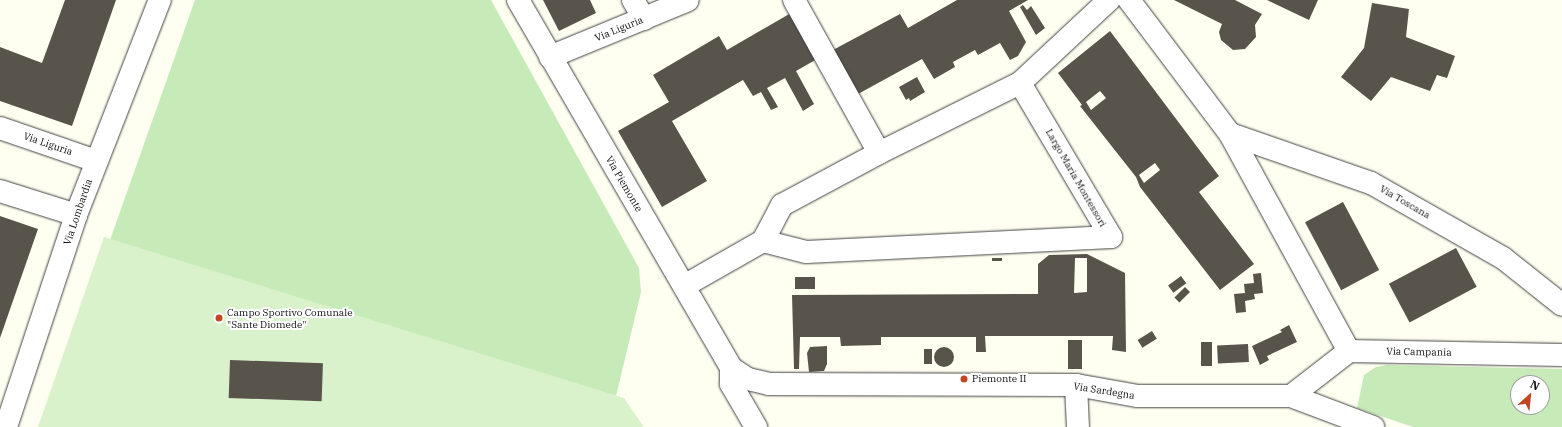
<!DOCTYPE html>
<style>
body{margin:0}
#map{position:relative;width:1562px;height:427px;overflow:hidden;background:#fefff1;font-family:"IBM Plex Serif",serif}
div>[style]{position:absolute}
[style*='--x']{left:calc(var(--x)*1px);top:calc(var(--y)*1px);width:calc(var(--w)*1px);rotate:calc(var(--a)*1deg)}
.green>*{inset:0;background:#c6ebb9}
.pitch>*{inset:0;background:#daf2cb}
.building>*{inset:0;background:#58544b;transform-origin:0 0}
.round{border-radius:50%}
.roads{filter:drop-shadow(0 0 1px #424242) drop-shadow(0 0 1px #424242)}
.minor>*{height:22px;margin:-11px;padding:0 11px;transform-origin:11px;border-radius:11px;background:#fff}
.dots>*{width:11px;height:11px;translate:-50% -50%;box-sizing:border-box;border:2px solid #fff;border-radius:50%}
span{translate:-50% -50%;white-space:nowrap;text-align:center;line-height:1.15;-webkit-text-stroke:4px #fff;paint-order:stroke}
.street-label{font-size:10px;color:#0f0f0f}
.poi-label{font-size:10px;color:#0f0f0f}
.left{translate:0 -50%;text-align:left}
.north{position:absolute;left:1510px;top:375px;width:40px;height:40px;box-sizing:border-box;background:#fff;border:1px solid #9f9f9f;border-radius:50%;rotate:27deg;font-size:11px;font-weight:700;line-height:16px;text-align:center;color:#0f0f0f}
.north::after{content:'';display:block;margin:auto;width:14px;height:18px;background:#c34623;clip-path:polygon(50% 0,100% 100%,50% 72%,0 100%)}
</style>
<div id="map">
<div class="green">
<i style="clip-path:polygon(195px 0,491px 0,639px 268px,641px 292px,616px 396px,110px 240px)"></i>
<i style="clip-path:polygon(evenodd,1387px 365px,1562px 369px,1562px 427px,1413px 427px,1357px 408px,1364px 375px,1376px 367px,1387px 365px,1518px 383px,1542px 383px,1542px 407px,1518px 407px,1518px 383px)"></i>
</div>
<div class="pitch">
<i style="clip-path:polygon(104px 237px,624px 398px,644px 427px,38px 427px)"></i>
</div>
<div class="building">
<i style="clip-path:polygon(65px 0,116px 0,72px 126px,0 101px,0 47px,42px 63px)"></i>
<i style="clip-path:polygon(543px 0,590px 0,596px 13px,559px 31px)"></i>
<i style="clip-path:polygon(957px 0,1028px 0,1009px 11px,1026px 42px,1018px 56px,1010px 60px,1000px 43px,978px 55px,975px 50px,953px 62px,955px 67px,934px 79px,922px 59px,858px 94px,833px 50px,900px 14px,908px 28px)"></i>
<i style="clip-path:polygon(1174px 0,1235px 0,1262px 14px,1255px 25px,1256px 37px,1245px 49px,1233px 50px,1221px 40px,1219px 32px,1222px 24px)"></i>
<i style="clip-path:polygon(1267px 0,1318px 0,1309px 20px)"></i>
<i style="clip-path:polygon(1372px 3px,1409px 9px,1406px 37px,1455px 56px,1447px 78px,1437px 75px,1430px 91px,1391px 77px,1371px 101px,1341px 77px,1364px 48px)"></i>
<i style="clip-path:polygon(1023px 5px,1027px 10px,1031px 6px,1045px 28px,1036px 35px,1020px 7px)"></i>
<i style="clip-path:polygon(791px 13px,817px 59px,796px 71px,814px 104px,803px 111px,785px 78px,767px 88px,778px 107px,771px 110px,761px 92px,753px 96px,743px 80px,672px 121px,707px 181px,662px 207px,618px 131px,669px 102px,653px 75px,719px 36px,727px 50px)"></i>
<i style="clip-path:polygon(evenodd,1110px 31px,1219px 176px,1199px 192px,1254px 264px,1220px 290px,1140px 187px,1136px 177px,1080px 106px,1082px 105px,1058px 73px,1110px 31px,1100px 91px,1106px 98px,1091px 110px,1086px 102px,1100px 91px,1110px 31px,1155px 163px,1160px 170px,1144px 183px,1139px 175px,1155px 163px)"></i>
<i style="clip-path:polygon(917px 77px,925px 92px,910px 101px,909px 98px,906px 100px,899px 87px)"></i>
<i style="left:1343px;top:202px;width:77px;height:43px;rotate:62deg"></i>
<i style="clip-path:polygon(0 216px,38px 229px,0 338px)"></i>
<i style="left:1456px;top:248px;width:44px;height:76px;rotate:62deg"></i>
<i style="clip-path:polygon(evenodd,1087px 254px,1125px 273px,1126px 352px,1112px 350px,1113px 336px,985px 336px,986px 352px,976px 352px,976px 337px,881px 337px,881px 345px,841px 346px,840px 337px,800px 337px,799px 369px,794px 369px,792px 295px,1038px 294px,1038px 264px,1049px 255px,1087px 254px,1075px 258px,1087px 258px,1087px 292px,1074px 293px,1075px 258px)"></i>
<i style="left:1002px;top:258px;width:3px;height:10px;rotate:90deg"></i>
<i style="clip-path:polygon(1261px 273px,1263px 293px,1254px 294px,1255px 299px,1245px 301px,1246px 312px,1236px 313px,1234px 294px,1245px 293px,1244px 284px,1254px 283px,1253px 274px)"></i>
<i style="left:1181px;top:276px;width:9px;height:16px;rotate:54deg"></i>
<i style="left:795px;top:277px;width:20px;height:12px"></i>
<i style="left:1185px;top:287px;width:7px;height:15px;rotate:45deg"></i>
<i style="clip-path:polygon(1289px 325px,1297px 342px,1267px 356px,1269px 360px,1260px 365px,1252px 346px,1282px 332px,1280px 330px)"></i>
<i style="left:1152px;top:331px;width:9px;height:17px;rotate:58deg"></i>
<i style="left:1068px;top:340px;width:14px;height:29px"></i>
<i style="left:1201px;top:342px;width:11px;height:24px"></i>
<i style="left:1248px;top:344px;width:18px;height:31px;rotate:87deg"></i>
<i style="clip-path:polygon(827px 346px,827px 364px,824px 371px,809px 372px,807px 353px,810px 347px)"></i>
<i class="round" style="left:934px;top:347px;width:20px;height:20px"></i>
<i style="left:924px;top:349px;width:8px;height:15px"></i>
<i style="left:230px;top:360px;width:93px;height:38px;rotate:2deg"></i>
</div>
<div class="roads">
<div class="minor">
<i style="--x:518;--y:0;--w:425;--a:59.9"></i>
<i style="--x:731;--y:368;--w:20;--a:33"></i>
<i style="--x:748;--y:379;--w:22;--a:13"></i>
<i style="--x:769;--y:384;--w:307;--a:0.2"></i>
<i style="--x:1076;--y:385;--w:63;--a:10.1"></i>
<i style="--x:1138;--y:396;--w:153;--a:0"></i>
<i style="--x:1291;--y:396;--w:88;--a:20.7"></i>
<i style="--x:633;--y:0;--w:22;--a:60"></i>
<i style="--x:794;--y:0;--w:175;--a:60.9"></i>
<i style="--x:1129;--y:0;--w:168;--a:53"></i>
<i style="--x:1230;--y:134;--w:247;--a:61.3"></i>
<i style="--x:550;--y:57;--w:149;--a:-22.4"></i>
<i style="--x:1020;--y:83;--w:122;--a:-43"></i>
<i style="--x:0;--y:128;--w:102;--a:19"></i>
<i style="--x:1230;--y:134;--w:149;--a:19.2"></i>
<i style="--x:1371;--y:183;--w:152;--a:29.6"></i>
<i style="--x:1503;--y:258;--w:75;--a:38.5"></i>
<i style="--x:0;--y:191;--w:80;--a:17.5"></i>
<i style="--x:684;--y:286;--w:91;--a:-29.7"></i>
<i style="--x:763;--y:241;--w:41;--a:-62.2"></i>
<i style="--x:782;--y:205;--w:110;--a:-28.2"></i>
<i style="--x:879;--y:153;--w:157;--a:-26.4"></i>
<i style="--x:1020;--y:83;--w:179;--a:59.4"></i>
<i style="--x:1111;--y:237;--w:305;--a:177.2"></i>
<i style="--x:806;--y:252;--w:44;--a:-165.7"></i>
<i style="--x:731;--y:368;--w:16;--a:90"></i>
<i style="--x:731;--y:384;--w:50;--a:59.8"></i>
<i style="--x:1076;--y:385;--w:42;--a:87.3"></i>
<i style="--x:1291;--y:396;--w:73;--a:-37.8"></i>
<i style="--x:1349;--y:351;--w:213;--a:1.1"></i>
<i style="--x:6;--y:427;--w:223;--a:-71.7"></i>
<i style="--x:76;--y:215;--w:231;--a:-68.7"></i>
</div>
</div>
<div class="dots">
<i style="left:219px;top:318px;background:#c34623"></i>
<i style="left:964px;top:379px;background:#c34623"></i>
</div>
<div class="street-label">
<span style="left:619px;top:29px;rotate:-22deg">Via Liguria</span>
<span style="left:48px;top:144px;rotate:19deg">Via Liguria</span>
<span style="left:1076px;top:178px;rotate:60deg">Largo Maria Montessori</span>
<span style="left:624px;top:184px;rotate:60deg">Via Piemonte</span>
<span style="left:1405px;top:202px;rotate:30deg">Via Toscana</span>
<span style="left:78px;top:212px;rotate:-71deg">Via Lombardia</span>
<span style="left:1419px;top:352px;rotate:1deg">Via Campania</span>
<span style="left:1104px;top:391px;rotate:9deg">Via Sardegna</span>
</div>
<div class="poi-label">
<span class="left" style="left:227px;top:318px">Campo Sportivo Comunale<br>"Sante Diomede"</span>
<span class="left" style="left:972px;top:379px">Piemonte II</span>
</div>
<div class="north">N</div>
</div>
